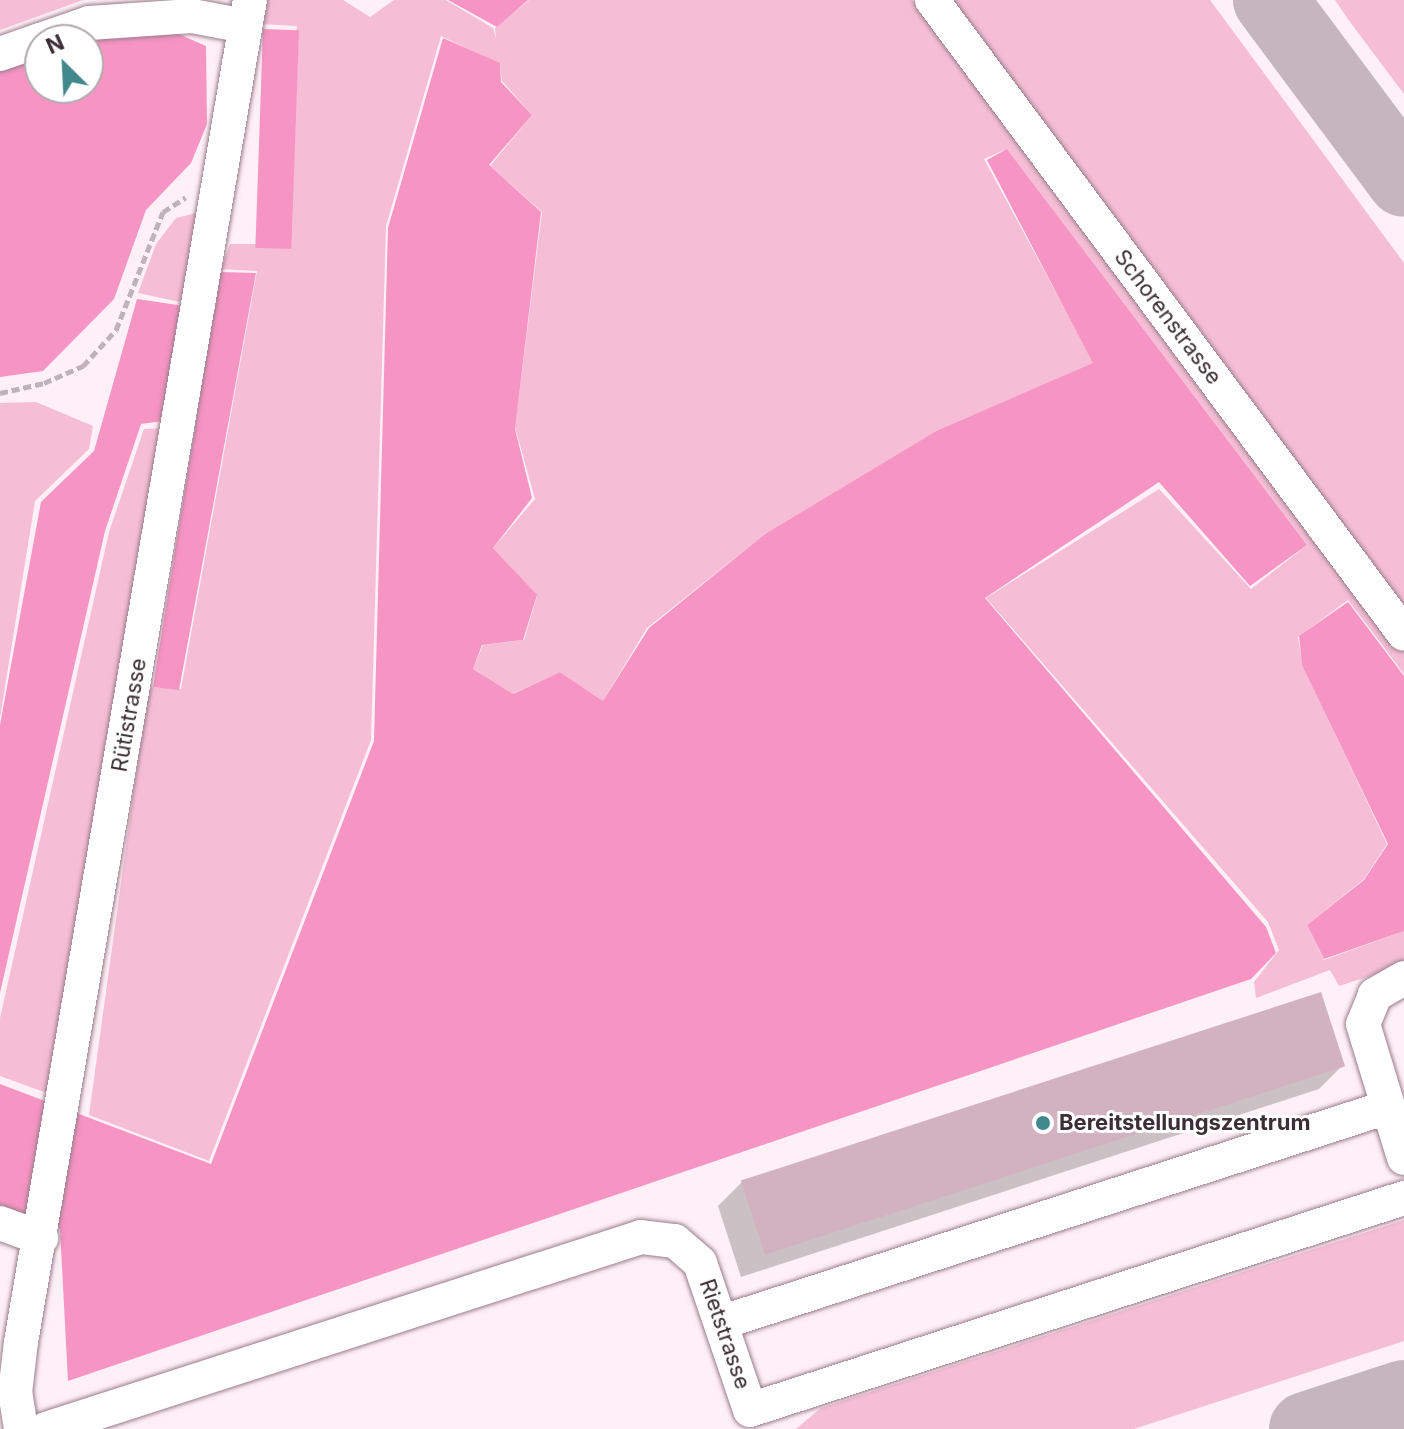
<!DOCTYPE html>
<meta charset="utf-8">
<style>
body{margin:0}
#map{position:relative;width:1404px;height:1429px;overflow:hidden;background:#fef0f6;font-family:Inter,sans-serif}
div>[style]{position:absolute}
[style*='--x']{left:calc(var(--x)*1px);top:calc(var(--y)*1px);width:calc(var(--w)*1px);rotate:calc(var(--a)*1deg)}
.green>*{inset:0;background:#f5bed6}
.forest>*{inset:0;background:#f694c3;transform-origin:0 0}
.shadow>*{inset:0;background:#0003}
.taxiway>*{height:74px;margin:-37px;padding:0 37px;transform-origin:37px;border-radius:37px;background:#c4b6bc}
.building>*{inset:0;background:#d3b2c0;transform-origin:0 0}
.path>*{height:5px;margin-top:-2.5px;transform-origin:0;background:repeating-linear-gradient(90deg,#c0b2b8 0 8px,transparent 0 12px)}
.roads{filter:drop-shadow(0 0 2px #9b7c8a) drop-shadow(0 0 2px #9b7c8a)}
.minor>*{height:34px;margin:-17px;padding:0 17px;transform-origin:17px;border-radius:17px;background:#fff}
.dots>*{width:22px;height:22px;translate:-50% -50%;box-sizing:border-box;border:4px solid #fff;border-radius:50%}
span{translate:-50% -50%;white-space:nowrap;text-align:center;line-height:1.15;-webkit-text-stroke:6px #fff;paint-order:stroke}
.street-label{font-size:22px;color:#3b2e34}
.poi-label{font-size:22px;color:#3b2e34;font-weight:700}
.left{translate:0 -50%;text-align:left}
.north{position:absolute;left:24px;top:24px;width:80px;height:80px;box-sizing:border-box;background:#fff;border:2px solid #b1abae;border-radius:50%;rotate:336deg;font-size:22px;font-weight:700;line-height:32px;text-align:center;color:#3b2e34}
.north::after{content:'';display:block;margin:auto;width:28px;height:36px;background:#40888c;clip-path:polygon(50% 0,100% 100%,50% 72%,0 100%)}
</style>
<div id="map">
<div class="green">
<i style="clip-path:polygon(0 0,83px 0,0 30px)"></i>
<i style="clip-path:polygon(265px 0,343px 0,370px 17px,394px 0,446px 0,493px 28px,496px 39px,495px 28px,529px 0,912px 0,1404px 648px,1404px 674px,1348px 600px,1298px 637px,1302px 664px,1387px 844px,1364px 879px,1307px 925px,1324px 960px,1404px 931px,1404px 965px,1339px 986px,1330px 970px,1256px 998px,1254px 982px,1279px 950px,1268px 922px,986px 598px,1159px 489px,1251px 589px,1307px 545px,1007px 149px,984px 159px,1094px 363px,936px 431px,765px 534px,647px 628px,603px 701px,560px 672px,512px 694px,473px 669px,483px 645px,524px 640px,537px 596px,493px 548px,535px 499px,515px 427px,542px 212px,490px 166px,532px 115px,502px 81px,500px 64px,441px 36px,386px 226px,371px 740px,209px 1161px,89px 1115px,148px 687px,181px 689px,257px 271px,221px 269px,230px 244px,268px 244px,297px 26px,260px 24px)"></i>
<i style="clip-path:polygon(944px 0,1210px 0,1404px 263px,1404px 615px)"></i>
<i style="clip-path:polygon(1335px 0,1404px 0,1404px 94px,1350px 22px)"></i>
<i style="clip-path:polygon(196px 213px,207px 236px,194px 305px,138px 293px,156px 244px,176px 218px)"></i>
<i style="clip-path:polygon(36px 402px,93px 426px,89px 449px,35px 501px,0 718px,0 403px)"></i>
<i style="clip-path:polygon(172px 428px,58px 1097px,0 1076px,0 1018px,109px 532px,144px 429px)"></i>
<i style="clip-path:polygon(1404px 1220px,1404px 1341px,1134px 1429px,796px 1429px,821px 1408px)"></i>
</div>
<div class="forest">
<i style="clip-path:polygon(448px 0,528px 0,497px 27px)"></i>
<i style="clip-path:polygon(167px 29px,206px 46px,207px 124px,191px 163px,146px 210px,114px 299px,43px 371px,0 377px,0 66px,40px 48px,40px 88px,88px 88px,88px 40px)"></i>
<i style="left:263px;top:29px;width:36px;height:219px;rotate:2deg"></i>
<i style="clip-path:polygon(443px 38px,500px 63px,501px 82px,532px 115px,489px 165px,541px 212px,515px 429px,532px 498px,493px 548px,537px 595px,523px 640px,482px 645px,473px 669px,513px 694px,560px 672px,603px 701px,649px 628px,765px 534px,936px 431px,1093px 363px,987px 160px,1007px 149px,1307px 545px,1250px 586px,1159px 482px,985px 598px,1266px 927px,1276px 953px,1251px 979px,68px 1381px,60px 1229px,0 1208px,0 1084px,211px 1164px,374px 741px,388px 228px)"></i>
<i style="clip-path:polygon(220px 272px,256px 273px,179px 690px,153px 687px)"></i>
<i style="clip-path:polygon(137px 299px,191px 307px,170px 420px,141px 424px,105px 531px,0 993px,0 725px,41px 502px,94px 451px)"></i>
<i style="clip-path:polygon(1348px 602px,1404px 676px,1404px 931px,1324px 959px,1307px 925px,1364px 880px,1388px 844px,1302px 665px,1299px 636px)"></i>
</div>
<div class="shadow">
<i style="clip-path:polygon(1343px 1065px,1319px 1089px,741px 1277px,718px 1206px,742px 1182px)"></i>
</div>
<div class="taxiway">
<i style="--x:1270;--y:0;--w:224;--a:53.3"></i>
<i style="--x:1306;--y:1429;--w:103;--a:-18.1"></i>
</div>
<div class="building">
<i style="left:1321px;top:992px;width:78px;height:610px;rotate:72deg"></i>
</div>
<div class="path">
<i style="--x:0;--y:393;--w:45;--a:-12.8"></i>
<i style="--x:44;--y:383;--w:43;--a:-23.6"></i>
<i style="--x:83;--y:366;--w:49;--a:-47.5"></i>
<i style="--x:116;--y:330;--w:127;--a:-68.3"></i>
<i style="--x:163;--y:212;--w:27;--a:-33"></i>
</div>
<div class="roads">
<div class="minor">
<i style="--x:932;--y:0;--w:790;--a:53.33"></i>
<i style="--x:40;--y:40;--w:52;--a:-19.1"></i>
<i style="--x:89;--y:23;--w:103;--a:-3.9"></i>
<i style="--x:192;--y:16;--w:54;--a:10.7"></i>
<i style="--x:0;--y:54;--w:42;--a:-19.3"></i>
<i style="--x:1404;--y:978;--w:34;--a:150"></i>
<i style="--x:1375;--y:995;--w:31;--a:112"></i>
<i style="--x:1363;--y:1024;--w:140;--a:73"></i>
<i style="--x:0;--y:1223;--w:44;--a:20.1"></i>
<i style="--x:723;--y:1322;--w:699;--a:-17.92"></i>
<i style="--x:21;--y:1429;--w:36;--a:-99"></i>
<i style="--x:15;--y:1393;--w:51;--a:-83.3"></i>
<i style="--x:21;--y:1342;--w:1361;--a:-80.32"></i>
<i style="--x:46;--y:1429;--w:625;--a:-17.88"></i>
<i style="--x:641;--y:1237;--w:34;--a:7"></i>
<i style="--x:675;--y:1241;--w:33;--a:41"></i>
<i style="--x:700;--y:1263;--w:155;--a:71.2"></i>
<i style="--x:750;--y:1410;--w:688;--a:-17.96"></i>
</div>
</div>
<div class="dots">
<i style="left:1043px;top:1123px;background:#40888c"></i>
</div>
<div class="street-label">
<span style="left:1168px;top:317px;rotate:53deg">Schorenstrasse</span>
<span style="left:129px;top:715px;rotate:-80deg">Rütistrasse</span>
<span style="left:725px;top:1334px;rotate:71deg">Rietstrasse</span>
</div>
<div class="poi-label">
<span class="left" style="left:1059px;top:1123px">Bereitstellungszentrum</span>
</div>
<div class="north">N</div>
</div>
